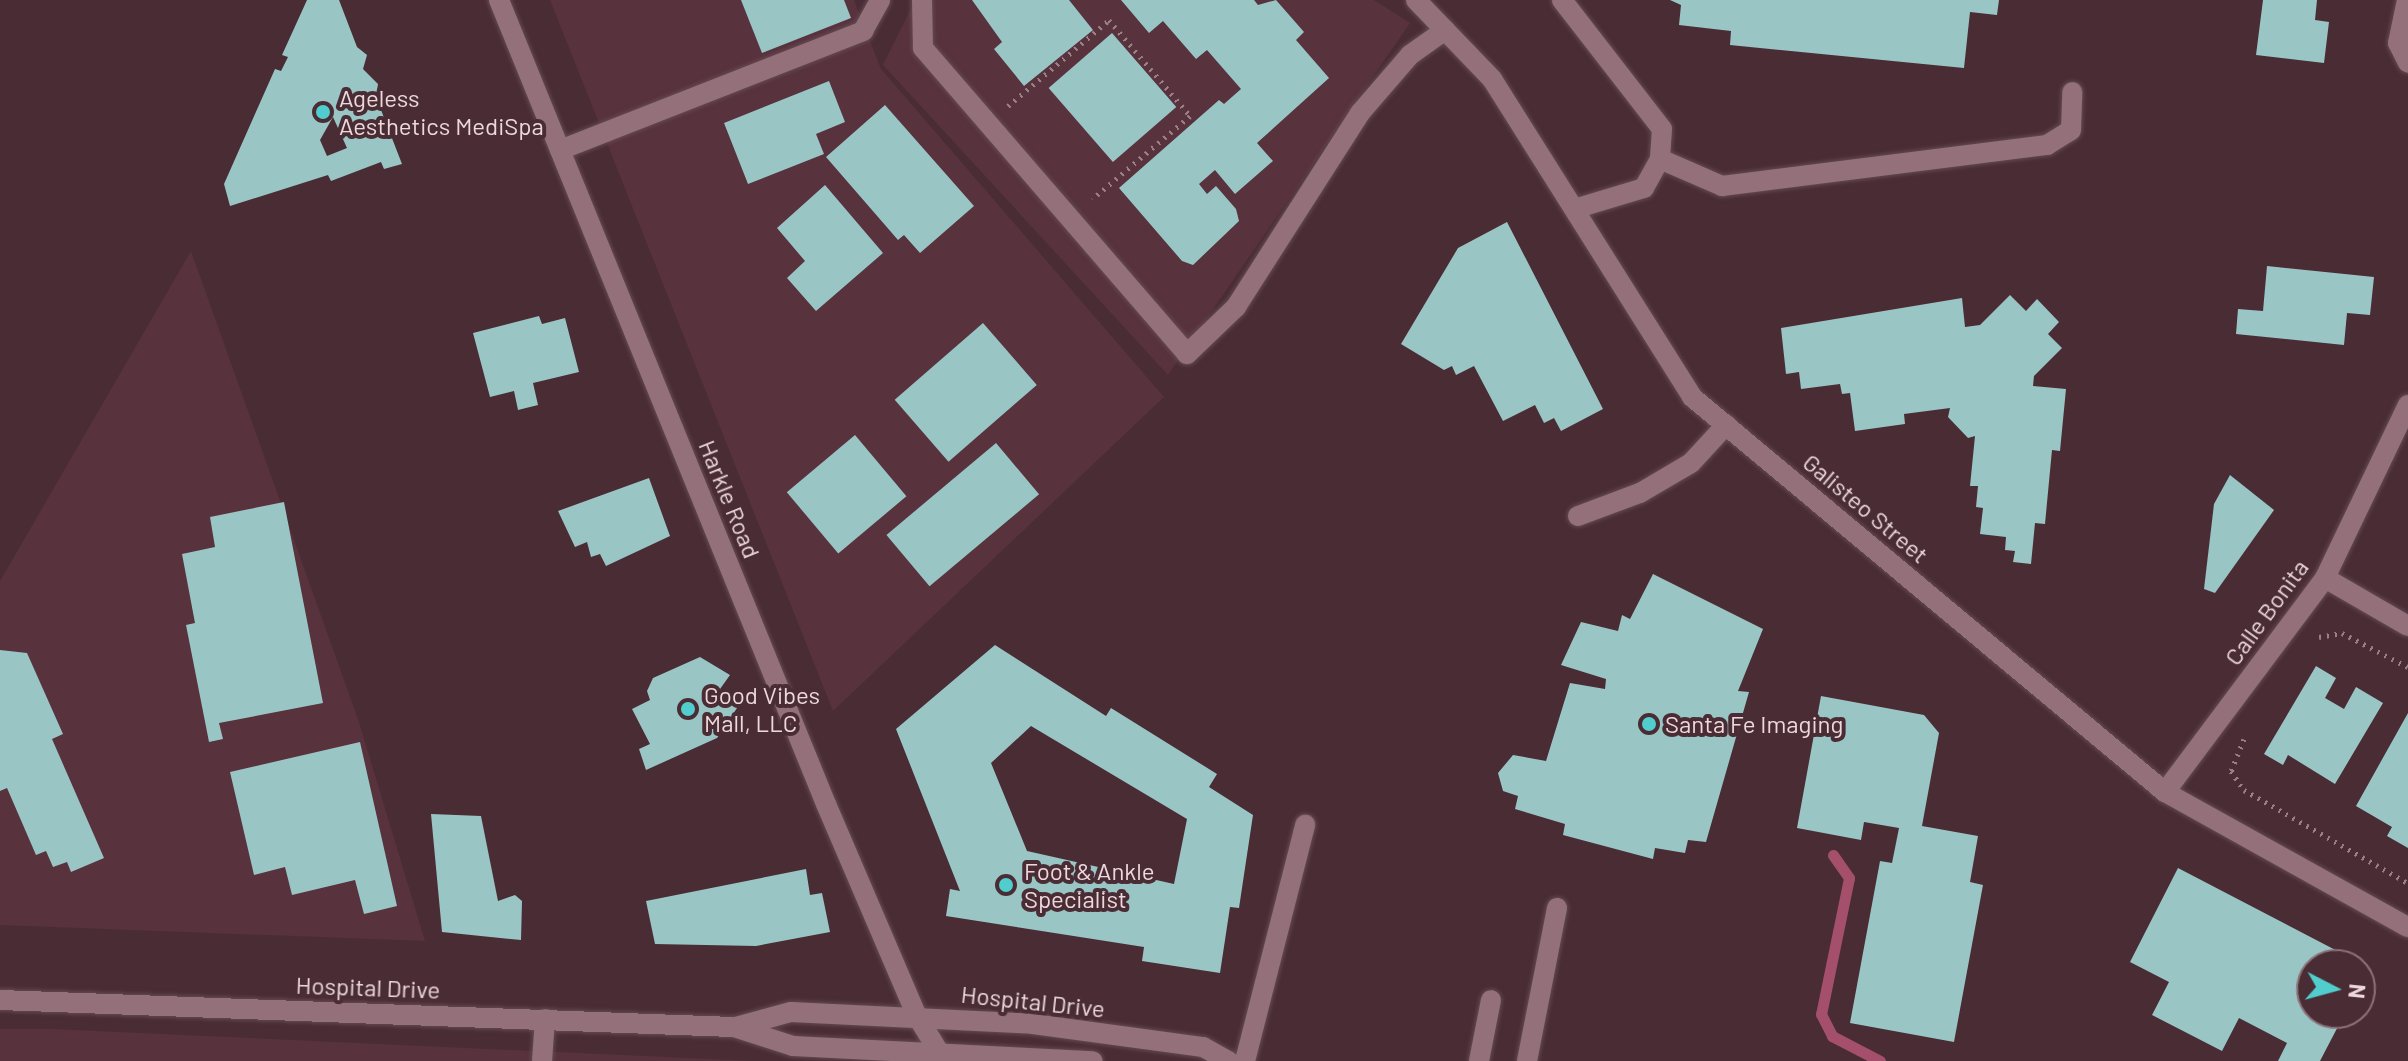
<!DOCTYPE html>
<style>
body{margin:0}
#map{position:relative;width:2408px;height:1061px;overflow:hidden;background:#4a2c35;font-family:Barlow,sans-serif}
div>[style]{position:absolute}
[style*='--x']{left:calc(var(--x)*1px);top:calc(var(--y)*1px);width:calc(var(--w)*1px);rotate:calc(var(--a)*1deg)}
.built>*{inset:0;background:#58323d}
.stream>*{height:11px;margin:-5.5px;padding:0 5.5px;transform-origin:5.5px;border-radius:5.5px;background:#a44f6b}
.building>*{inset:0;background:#99c6c5;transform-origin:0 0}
.path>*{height:5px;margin-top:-2.5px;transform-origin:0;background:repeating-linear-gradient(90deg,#998087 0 2px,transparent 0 8px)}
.roads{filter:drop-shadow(0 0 2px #644a52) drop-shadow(0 0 2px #644a52)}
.minor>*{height:20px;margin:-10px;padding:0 10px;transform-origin:10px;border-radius:10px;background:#94717a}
.dots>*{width:22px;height:22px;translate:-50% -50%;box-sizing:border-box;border:4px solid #4a2c35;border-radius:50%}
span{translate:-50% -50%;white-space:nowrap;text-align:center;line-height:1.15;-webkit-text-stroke:8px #4a2c35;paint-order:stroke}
.poi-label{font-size:24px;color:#ecd8dd}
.left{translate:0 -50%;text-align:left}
.street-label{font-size:24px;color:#ecd8dd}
.north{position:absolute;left:2296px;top:949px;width:80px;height:80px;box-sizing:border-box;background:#4a2c35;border:2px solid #8b7178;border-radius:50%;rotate:96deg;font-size:22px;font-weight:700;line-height:32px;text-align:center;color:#ecd8dd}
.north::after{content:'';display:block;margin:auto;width:28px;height:36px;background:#52cdcd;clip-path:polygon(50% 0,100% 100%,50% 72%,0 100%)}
</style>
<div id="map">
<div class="built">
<i style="clip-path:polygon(550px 0,854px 0,881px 69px,1164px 397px,833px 711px)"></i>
<i style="clip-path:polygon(915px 0,1374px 0,1410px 23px,1168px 375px,883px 65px)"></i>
<i style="clip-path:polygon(191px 251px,359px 722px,425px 941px,0 925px,0 581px)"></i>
<i style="clip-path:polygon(0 1029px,53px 1029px,753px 1061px,0 1061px)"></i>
</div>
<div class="stream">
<i style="--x:1833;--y:855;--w:28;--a:55"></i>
<i style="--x:1849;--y:878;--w:139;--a:101.6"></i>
<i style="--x:1821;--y:1014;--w:25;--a:63"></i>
<i style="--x:1832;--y:1036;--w:54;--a:27.5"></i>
</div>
<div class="building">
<i style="clip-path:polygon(evenodd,307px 0,339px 0,357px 47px,367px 55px,363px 69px,378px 84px,376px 97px,402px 164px,384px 169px,381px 162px,331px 181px,328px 175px,230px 206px,224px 184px,275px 69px,281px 71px,288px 57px,282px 55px,307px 0,333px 117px,347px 148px,327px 156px,320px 140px,333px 117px)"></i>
<i style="clip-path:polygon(741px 0,844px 0,851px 18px,762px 53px)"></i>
<i style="clip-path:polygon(972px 0,1069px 0,1093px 30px,1024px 86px,994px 49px,1002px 42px)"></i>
<i style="clip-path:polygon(1121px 0,1254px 0,1258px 5px,1276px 0,1304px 32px,1296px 40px,1329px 78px,1257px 143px,1273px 161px,1235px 194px,1215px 170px,1199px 184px,1207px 194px,1216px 186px,1236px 209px,1239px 221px,1193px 265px,1182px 261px,1119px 188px,1219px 100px,1224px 104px,1241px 89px,1207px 50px,1196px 59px,1163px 21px,1149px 33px)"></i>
<i style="clip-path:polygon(1670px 0,1999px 0,1997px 15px,1970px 12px,1964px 68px,1730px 45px,1731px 31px,1679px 25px,1681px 5px)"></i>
<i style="clip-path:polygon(2263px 0,2317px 0,2315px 20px,2329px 22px,2324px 63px,2256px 55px)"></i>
<i style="left:1112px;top:33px;width:98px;height:84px;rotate:49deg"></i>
<i style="clip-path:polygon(829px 81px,845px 122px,816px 134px,824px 154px,748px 184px,724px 123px)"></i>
<i style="clip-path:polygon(885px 105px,974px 206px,920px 253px,904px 235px,898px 240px,826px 157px)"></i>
<i style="clip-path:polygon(825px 185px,883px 253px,816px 311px,787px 278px,805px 261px,777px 228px)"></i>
<i style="clip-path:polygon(1507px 222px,1603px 409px,1561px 431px,1554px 418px,1544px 423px,1535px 405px,1503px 421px,1474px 366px,1456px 375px,1452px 366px,1444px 370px,1401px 344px,1458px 248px)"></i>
<i style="clip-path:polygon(2267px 266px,2374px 277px,2370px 315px,2347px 313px,2344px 345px,2236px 334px,2238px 309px,2263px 311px)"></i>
<i style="clip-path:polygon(2010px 295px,2026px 311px,2037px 299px,2059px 322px,2048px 334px,2062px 348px,2034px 376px,2033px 386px,2066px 389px,2060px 451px,2052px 450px,2045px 524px,2035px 523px,2031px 564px,2013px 562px,2015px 551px,2005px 550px,2006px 537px,1980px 534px,1983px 508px,1976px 507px,1978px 486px,1970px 486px,1975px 436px,1968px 438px,1948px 417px,1950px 408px,1904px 414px,1905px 424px,1855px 431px,1850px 393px,1842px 394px,1840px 384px,1801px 389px,1799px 372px,1786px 374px,1781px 328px,1962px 298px,1965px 327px,1980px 325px)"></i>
<i style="clip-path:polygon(539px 316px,542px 324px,565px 318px,579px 372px,533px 383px,538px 405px,518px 410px,514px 391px,490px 397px,473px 333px)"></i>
<i style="left:983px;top:323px;width:82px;height:117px;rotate:49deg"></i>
<i style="left:855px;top:435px;width:80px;height:89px;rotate:50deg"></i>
<i style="left:996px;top:443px;width:67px;height:143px;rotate:50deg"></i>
<i style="clip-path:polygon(2230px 475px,2274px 510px,2215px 593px,2204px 589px,2214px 504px)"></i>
<i style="clip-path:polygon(649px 478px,670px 536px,606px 566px,600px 554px,591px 557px,587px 542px,575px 547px,558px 511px)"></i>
<i style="clip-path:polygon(284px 502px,323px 703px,219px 723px,223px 739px,209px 742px,186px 625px,195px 623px,182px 554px,215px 547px,210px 517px)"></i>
<i style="clip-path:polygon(1653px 574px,1763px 629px,1738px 691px,1749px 692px,1706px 842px,1688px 840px,1685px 853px,1655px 848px,1653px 859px,1563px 835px,1565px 824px,1515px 809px,1518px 796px,1503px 791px,1498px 773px,1513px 755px,1546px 761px,1570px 683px,1605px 689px,1606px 679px,1561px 665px,1581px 622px,1618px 631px,1622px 615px,1630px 619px)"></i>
<i style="clip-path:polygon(evenodd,995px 645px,1106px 716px,1111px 708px,1217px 774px,1209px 787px,1253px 815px,1239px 908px,1230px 907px,1220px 973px,1142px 961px,1144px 947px,946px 916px,950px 889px,960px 891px,896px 729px,995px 645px,1031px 726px,1187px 819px,1174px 884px,1027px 851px,991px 763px,1031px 726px)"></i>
<i style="clip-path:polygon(0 650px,27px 653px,63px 734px,52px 739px,104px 858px,71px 872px,67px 862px,53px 867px,46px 851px,36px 855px,7px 788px,0 791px)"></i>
<i style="clip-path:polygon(700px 657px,730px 675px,720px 689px,739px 705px,717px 738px,646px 770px,639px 749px,650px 744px,632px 709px,650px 700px,647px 691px,653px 678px)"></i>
<i style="clip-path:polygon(2316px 666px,2336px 678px,2325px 698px,2344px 709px,2356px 687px,2383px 703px,2335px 784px,2288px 755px,2283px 765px,2264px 754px)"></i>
<i style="clip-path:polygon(1821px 696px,1924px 715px,1939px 733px,1922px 826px,1978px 836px,1970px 882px,1983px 885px,1954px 1042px,1850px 1023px,1880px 861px,1892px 863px,1899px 828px,1864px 822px,1861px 840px,1797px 828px)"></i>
<i style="clip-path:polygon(2408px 713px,2408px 848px,2387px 836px,2392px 827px,2356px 806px)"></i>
<i style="clip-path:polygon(360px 742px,397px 906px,364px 914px,355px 880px,292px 895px,285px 867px,254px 875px,230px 772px)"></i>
<i style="clip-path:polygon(431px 814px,481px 816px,498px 901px,515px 895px,522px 901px,521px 940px,442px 932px)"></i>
<i style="clip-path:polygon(2178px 868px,2368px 967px,2360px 983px,2360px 965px,2312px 965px,2312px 1013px,2345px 1013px,2320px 1061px,2278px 1061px,2287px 1043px,2239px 1018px,2222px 1051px,2152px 1015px,2169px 982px,2130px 962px)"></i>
<i style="clip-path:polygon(806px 869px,810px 895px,822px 893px,830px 932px,756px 946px,655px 944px,646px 901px)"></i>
</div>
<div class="path">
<i style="--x:1008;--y:106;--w:133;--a:-40.4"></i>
<i style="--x:1109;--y:20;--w:126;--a:49.8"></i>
<i style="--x:1190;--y:116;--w:128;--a:139.7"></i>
<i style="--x:2319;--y:637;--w:23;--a:-10"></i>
<i style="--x:2342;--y:633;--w:74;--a:27.3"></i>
<i style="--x:2244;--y:739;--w:35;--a:112"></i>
<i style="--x:2231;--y:771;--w:23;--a:56"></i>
<i style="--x:2244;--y:790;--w:189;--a:29.6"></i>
</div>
<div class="roads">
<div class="minor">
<i style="--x:499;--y:0;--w:868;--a:67.87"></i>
<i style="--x:826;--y:804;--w:231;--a:66.8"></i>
<i style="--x:917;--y:1016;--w:42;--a:58.6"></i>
<i style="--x:939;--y:1052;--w:9;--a:103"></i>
<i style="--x:922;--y:0;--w:48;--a:88.8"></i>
<i style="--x:923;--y:48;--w:404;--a:49.2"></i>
<i style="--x:1187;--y:354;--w:68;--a:-43.8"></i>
<i style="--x:1236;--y:307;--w:230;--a:-57.4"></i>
<i style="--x:1360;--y:113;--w:77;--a:-49.2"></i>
<i style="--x:1410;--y:55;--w:43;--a:-35.5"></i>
<i style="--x:1416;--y:0;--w:110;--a:46.1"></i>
<i style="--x:1492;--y:79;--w:376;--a:57.8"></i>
<i style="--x:1692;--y:397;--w:616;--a:39.87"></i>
<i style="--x:2165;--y:792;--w:278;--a:29.1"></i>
<i style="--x:1562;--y:0;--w:163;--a:52.2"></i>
<i style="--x:1662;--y:129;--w:30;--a:94"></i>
<i style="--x:1660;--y:159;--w:33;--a:119"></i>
<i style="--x:1644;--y:188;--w:73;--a:163.3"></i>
<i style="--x:2407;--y:0;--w:44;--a:101.8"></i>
<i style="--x:2398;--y:43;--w:22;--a:63"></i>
<i style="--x:560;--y:150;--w:326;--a:-21.4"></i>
<i style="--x:863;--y:31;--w:35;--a:-61"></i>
<i style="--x:1660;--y:159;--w:68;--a:23.5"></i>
<i style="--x:1722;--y:186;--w:328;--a:-7.2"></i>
<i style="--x:2047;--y:145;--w:28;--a:-32"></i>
<i style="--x:2071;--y:130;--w:38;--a:-88"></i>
<i style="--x:1578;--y:516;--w:66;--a:-20.4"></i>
<i style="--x:1640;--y:493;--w:59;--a:-30.5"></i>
<i style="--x:1691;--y:463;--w:52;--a:-47.4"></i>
<i style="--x:2325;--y:578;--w:96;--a:30"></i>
<i style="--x:2165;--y:792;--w:267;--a:-53.2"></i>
<i style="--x:2325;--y:578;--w:192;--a:-64.4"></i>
<i style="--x:0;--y:1000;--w:734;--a:2.11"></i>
<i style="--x:734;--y:1027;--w:62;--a:17.9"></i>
<i style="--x:793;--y:1046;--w:300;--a:2.9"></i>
<i style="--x:736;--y:1027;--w:57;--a:-15.3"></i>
<i style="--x:791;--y:1012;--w:242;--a:2.8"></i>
<i style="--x:1033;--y:1024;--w:172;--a:7.7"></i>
<i style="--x:1203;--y:1047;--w:29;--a:29"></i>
<i style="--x:542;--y:1061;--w:42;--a:-85.9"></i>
<i style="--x:1245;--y:1061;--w:244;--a:-75.7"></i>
<i style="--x:1479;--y:1061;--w:62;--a:-78.9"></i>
<i style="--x:1527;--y:1061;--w:156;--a:-78.9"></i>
</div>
</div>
<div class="dots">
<i style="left:323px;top:112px;background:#52cdcd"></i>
<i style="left:688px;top:709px;background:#52cdcd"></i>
<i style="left:1649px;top:724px;background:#52cdcd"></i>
<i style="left:1006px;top:885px;background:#52cdcd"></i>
</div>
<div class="poi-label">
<span class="left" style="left:339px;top:112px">Ageless<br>Aesthetics MediSpa</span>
<span class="left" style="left:704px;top:709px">Good Vibes<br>Mall, LLC</span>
<span class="left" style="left:1665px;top:724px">Santa Fe Imaging</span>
<span class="left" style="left:1024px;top:885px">Foot &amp; Ankle<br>Specialist</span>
</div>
<div class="street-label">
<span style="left:730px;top:499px;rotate:68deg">Harkle Road</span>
<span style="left:1866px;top:508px;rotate:40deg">Galisteo Street</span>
<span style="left:2266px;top:612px;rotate:-54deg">Calle Bonita</span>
<span style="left:368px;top:987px;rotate:2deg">Hospital Drive</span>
<span style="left:1033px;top:1001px;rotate:6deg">Hospital Drive</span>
</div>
<div class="north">N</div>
</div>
